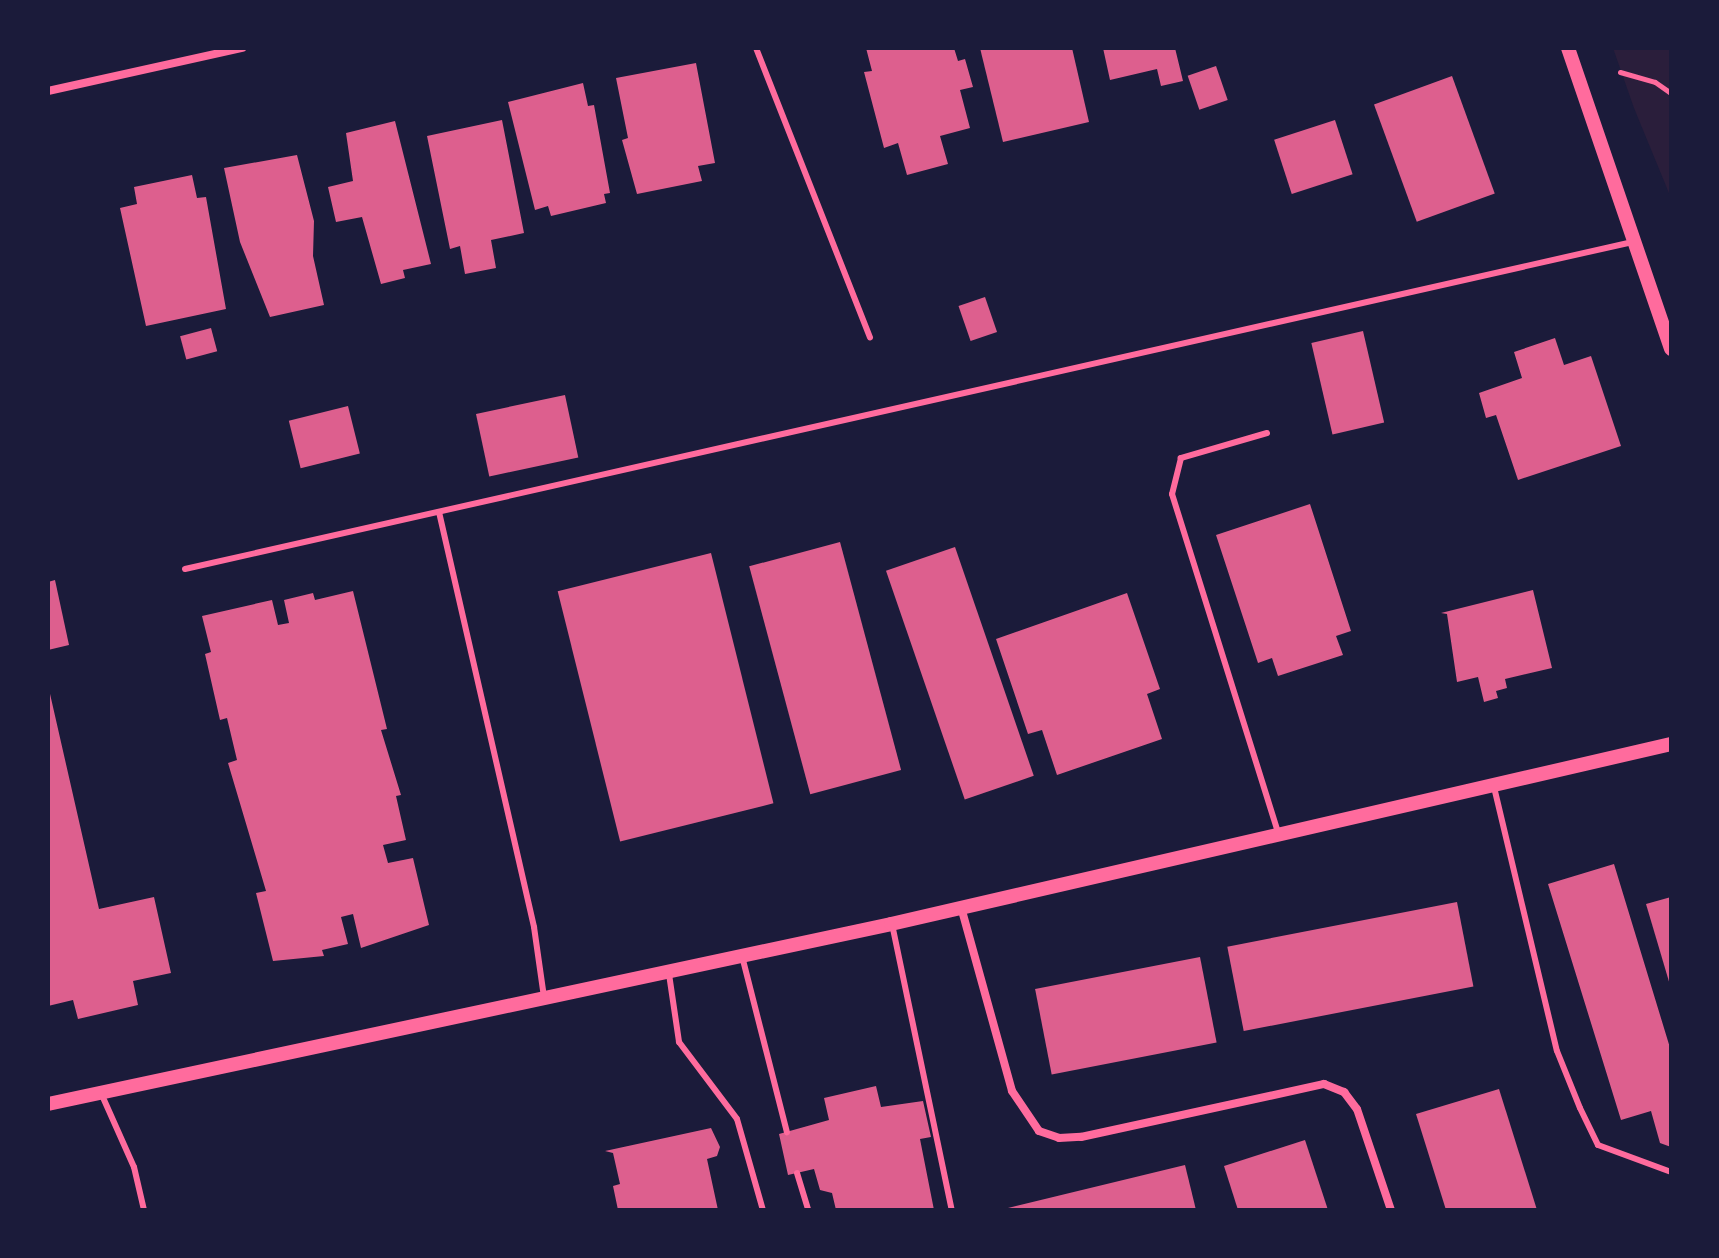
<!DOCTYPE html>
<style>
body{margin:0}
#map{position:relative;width:1719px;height:1258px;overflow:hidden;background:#1b1b3a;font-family:"DejaVu Sans",sans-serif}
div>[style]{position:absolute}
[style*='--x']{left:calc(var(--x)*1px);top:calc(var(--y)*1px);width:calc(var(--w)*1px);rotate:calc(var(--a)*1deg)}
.green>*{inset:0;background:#2a1e3b}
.building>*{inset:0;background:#dd5f8e;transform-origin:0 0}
.path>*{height:5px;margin:-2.5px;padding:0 2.5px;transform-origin:2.5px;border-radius:2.5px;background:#ff6b9d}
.service>*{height:6px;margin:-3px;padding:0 3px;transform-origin:3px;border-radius:3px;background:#ff6b9d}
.minor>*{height:8px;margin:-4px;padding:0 4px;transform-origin:4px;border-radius:4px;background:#ff6b9d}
.tertiary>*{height:14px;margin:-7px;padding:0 7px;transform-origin:7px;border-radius:7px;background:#ff6b9d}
span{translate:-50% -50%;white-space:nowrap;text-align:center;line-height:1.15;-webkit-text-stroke:6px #1b1b3a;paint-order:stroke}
.frame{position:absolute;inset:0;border:50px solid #1b1b3a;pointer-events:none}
</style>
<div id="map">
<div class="green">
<i style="clip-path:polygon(1613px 48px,1671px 48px,1671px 198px,1634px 108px)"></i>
</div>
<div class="building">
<i style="clip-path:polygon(866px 48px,954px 48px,958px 61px,965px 59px,973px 87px,960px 90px,970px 128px,940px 136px,948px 164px,907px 175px,898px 143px,884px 148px,864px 72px,872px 71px)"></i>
<i style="clip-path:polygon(980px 48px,1072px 48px,1089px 122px,1003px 142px)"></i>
<i style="clip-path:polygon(1103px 48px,1175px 48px,1183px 81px,1161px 86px,1157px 69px,1110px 80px)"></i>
<i style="clip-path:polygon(696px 63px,715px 163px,698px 166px,702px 181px,637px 194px,622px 140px,628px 138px,616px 78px)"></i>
<i style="left:1216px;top:66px;width:36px;height:30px;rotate:71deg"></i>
<i style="left:1452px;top:76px;width:125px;height:83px;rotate:70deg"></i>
<i style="clip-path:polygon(583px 83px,588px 106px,594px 105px,610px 193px,604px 194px,606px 203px,551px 216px,548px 206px,535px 210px,508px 102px)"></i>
<i style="clip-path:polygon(502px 120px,524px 233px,491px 240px,496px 268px,465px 274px,460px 246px,450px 249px,427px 136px)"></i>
<i style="left:1335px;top:120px;width:57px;height:64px;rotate:72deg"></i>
<i style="clip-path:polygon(395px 121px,431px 264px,403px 270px,405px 278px,381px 284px,362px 217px,336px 222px,328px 187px,353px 181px,346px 133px)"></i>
<i style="clip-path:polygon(297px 155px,314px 221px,313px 256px,324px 305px,270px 317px,240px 242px,224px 168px)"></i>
<i style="clip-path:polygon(192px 175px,197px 198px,206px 197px,226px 309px,146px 326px,120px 208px,137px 204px,134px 187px)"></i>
<i style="left:985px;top:297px;width:37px;height:28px;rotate:71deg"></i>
<i style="left:211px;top:328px;width:24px;height:32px;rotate:75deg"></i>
<i style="left:1363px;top:331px;width:94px;height:53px;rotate:77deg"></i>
<i style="clip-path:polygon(1555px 338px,1564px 365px,1591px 356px,1621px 446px,1518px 480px,1496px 415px,1486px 418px,1479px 393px,1522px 378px,1514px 352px)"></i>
<i style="left:565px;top:395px;width:64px;height:91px;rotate:78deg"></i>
<i style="left:348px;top:406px;width:49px;height:61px;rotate:76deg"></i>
<i style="clip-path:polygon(1310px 504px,1351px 631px,1336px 636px,1343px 655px,1278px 676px,1272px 658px,1258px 663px,1216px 535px)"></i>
<i style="left:840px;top:542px;width:236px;height:94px;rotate:75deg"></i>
<i style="left:955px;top:547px;width:242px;height:73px;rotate:71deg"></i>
<i style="left:711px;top:553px;width:258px;height:158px;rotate:76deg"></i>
<i style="clip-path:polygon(55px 580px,69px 645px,48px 650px,48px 582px)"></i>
<i style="clip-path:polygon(1533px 590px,1552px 668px,1505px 679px,1507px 688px,1496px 691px,1498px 698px,1484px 702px,1478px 677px,1457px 682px,1447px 614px,1441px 613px)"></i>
<i style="clip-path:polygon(353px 591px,387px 729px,381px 730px,401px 795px,396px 796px,406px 840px,383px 845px,388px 863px,413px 858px,429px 925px,361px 948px,353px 914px,341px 917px,348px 944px,322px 950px,324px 956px,273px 961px,256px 893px,266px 891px,228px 763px,237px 760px,227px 718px,220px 720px,205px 654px,211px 652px,202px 616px,272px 600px,278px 625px,289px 623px,284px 600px,313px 593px,315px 600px)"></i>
<i style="clip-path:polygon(1127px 593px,1160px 689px,1147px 694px,1162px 739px,1057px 775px,1042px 730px,1028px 734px,996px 639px)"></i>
<i style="clip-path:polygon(48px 685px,99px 909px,154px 897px,171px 973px,133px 981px,138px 1005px,78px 1019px,73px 1000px,48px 1006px)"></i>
<i style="clip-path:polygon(1614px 864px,1671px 1051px,1671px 1147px,1660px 1143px,1651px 1111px,1621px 1120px,1548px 884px)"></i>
<i style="clip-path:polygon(1671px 897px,1671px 984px,1670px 985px,1646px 904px)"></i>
<i style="left:1457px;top:902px;width:86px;height:234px;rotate:79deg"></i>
<i style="left:1200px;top:957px;width:87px;height:168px;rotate:79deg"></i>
<i style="clip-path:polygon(876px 1086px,881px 1107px,923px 1101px,931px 1137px,920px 1139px,934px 1210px,836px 1210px,832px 1193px,820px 1190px,814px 1169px,788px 1175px,779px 1134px,829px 1120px,824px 1098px)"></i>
<i style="clip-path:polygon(1499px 1089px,1537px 1210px,1446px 1210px,1416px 1114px)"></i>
<i style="clip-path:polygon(711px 1128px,720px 1147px,717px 1156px,707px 1159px,718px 1210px,618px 1210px,613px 1186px,620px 1184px,613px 1153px,605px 1151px)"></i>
<i style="clip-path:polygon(1305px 1140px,1328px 1210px,1238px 1210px,1224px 1166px)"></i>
<i style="clip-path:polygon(1185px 1165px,1196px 1210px,1004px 1210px,1004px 1209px)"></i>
</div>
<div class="path">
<i style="--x:1620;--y:72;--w:36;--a:16"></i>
<i style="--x:1655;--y:82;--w:19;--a:35"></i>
</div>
<div class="service">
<i style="--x:756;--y:48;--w:311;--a:68.5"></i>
<i style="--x:1267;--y:433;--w:90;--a:163.8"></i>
<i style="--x:1181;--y:458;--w:37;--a:104"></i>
<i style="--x:1172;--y:494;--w:354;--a:72.6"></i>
<i style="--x:439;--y:512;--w:426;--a:77.1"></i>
<i style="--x:534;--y:927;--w:71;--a:81.9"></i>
<i style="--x:185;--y:569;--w:1483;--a:-12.73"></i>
<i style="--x:1494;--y:787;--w:271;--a:76.6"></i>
<i style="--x:1557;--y:1051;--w:61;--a:68"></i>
<i style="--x:1580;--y:1108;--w:41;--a:64.1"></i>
<i style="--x:1598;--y:1145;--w:78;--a:20.3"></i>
<i style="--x:892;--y:924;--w:292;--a:78.2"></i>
<i style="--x:742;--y:956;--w:182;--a:75.7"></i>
<i style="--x:669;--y:974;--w:69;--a:81.6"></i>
<i style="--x:679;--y:1042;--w:96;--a:53"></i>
<i style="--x:737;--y:1119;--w:95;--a:74.1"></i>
<i style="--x:101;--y:1093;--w:81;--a:66"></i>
<i style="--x:134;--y:1167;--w:44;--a:76.9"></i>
<i style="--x:797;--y:1173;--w:39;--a:73"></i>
</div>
<div class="minor">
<i style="--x:48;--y:91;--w:199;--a:-12.5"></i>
<i style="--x:961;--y:907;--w:191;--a:74.5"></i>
<i style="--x:1012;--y:1091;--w:48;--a:56"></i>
<i style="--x:1039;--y:1131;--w:21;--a:19"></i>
<i style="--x:1059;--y:1138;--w:22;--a:-3"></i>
<i style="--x:1081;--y:1137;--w:249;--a:-12.3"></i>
<i style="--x:1324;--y:1084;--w:22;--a:22"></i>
<i style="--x:1344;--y:1092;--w:21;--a:53"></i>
<i style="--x:1357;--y:1109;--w:107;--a:71.4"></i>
</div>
<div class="tertiary">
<i style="--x:1568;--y:48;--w:318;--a:71.1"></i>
<i style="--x:48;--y:1104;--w:862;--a:-12.05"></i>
<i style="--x:891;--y:924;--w:800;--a:-12.99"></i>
</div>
<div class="frame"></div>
</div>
